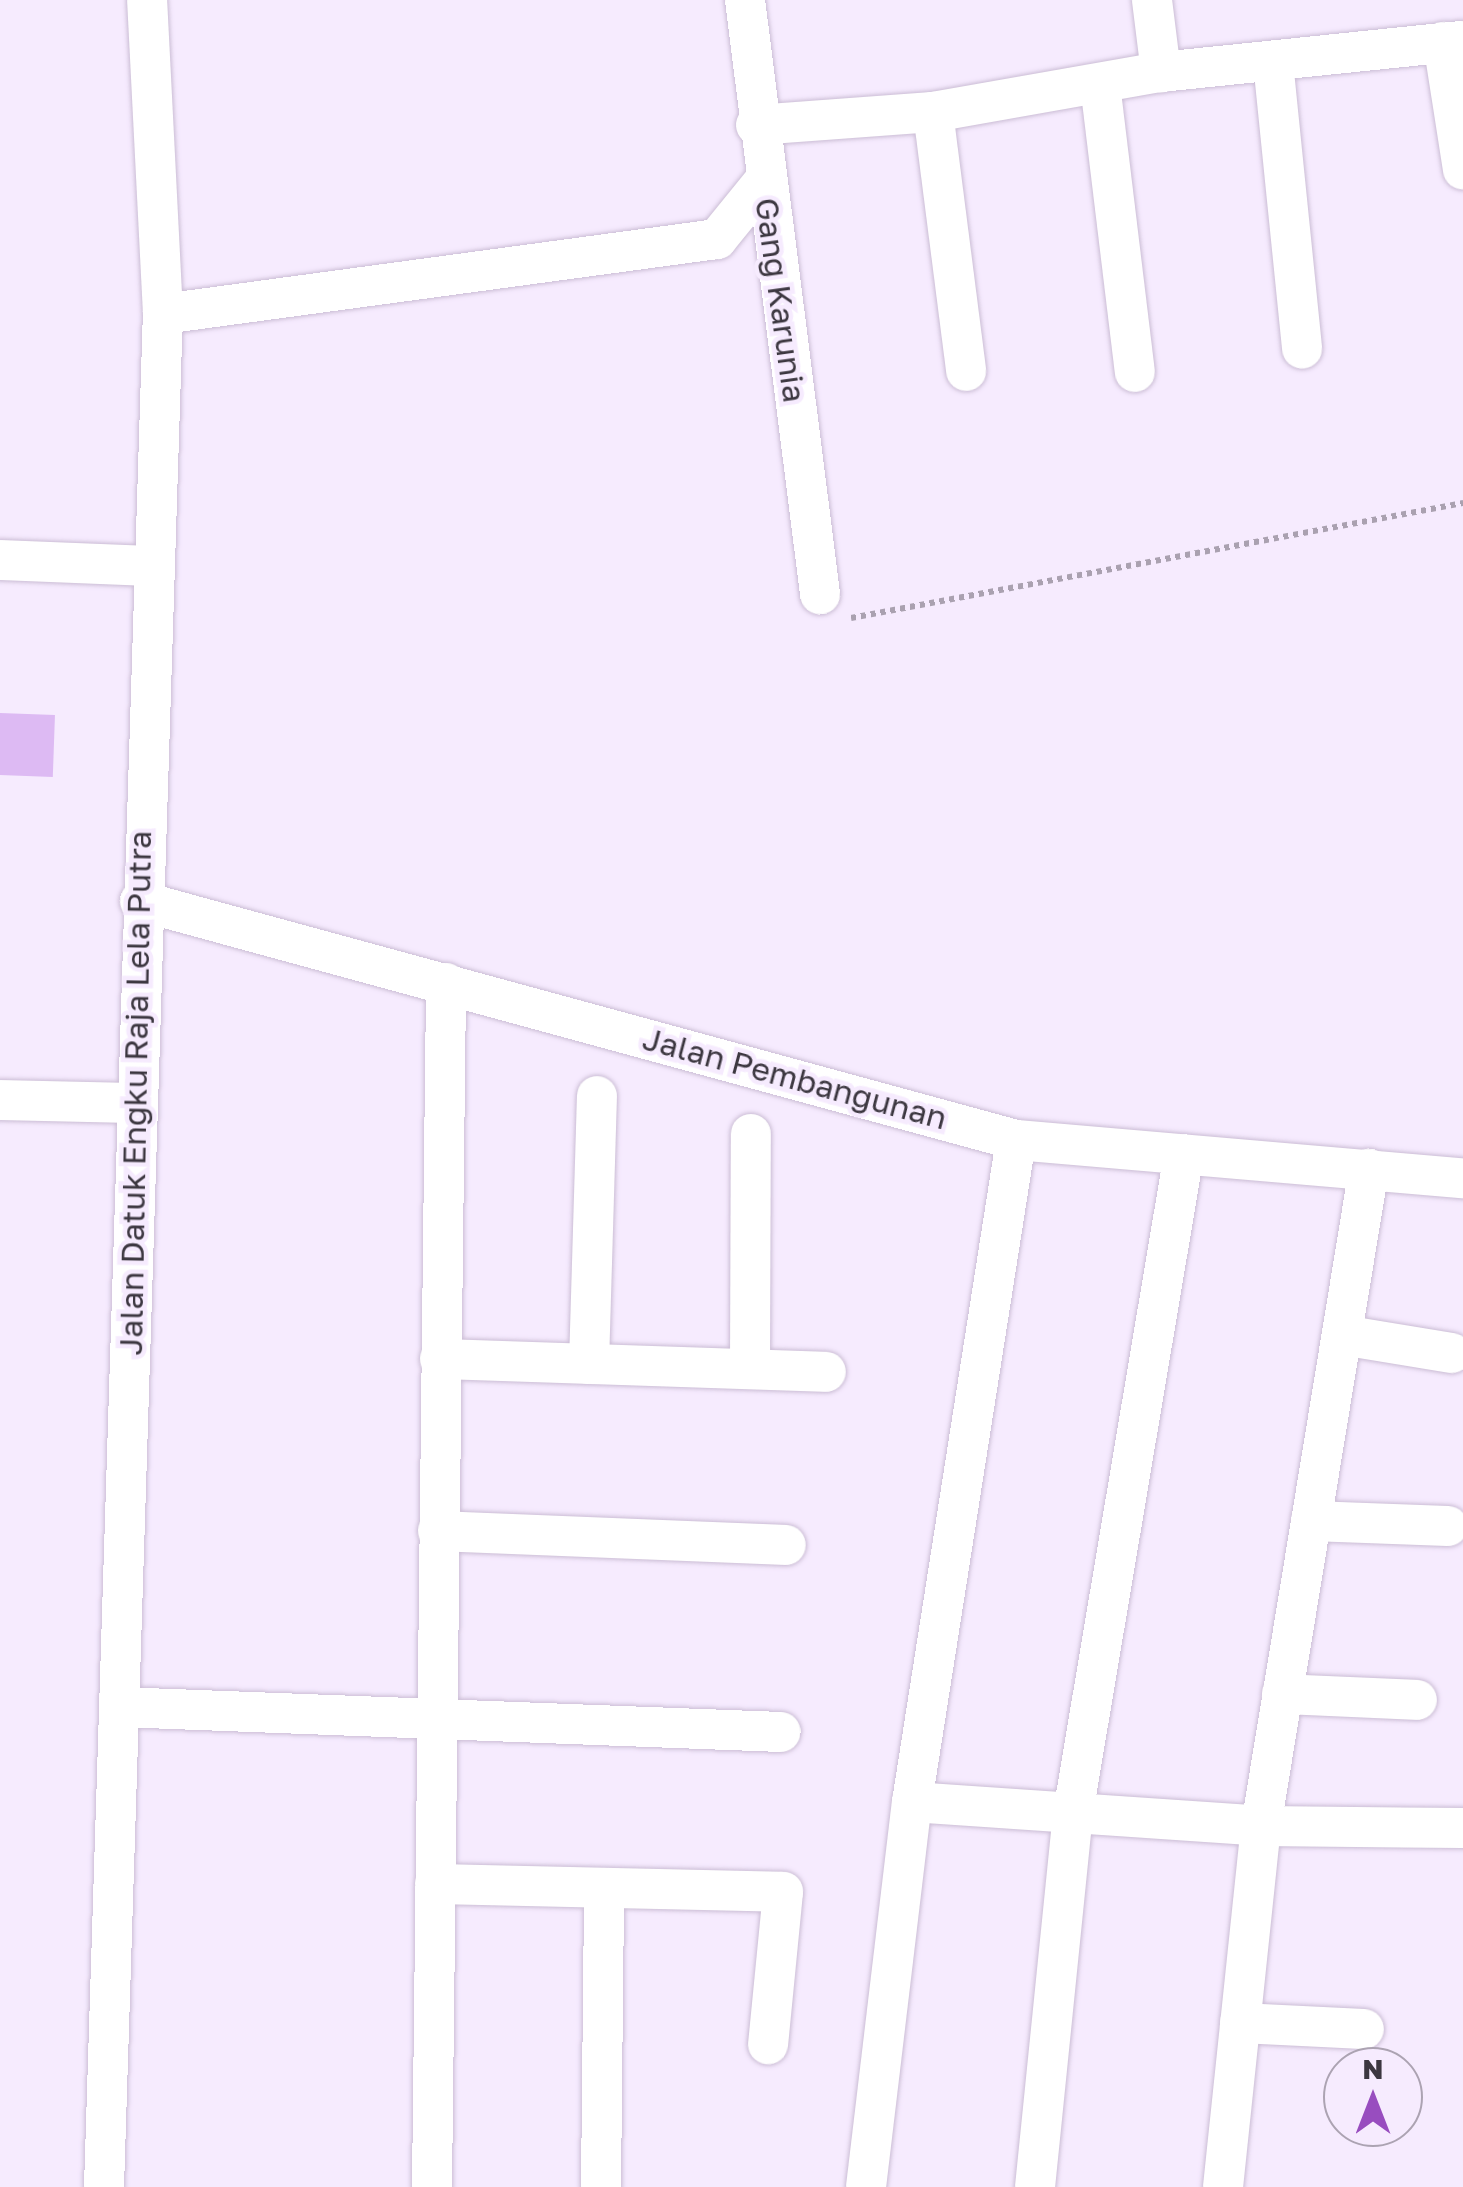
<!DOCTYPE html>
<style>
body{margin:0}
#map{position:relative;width:1463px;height:2187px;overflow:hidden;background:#f6ebfe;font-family:"Golos Text",sans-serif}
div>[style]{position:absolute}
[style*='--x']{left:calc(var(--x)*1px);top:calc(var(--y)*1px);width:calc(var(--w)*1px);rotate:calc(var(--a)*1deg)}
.building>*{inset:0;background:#ddbaf3;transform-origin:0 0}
.path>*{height:6px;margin-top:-3px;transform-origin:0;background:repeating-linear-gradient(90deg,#aaa1b0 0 5px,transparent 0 10px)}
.roads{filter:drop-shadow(0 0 2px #cbbdd5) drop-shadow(0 0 2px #cbbdd5)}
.minor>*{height:40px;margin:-20px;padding:0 20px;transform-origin:20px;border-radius:20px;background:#fff}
span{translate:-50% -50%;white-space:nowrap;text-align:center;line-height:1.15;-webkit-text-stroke:9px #f6ebfe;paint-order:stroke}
.street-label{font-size:32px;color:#3c3740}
.north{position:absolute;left:1323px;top:2047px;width:100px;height:100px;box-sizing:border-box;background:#f6ebfe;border:2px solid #aca3b2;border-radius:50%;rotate:0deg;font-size:28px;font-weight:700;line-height:40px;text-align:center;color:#3c3740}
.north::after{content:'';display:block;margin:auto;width:35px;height:45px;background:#984dbf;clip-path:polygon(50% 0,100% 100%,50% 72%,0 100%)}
</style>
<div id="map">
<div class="building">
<i style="left:0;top:713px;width:55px;height:62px;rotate:2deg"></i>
</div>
<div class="path">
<i style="--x:851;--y:618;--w:623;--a:-10.64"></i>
</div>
<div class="roads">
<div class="minor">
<i style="--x:745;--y:0;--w:599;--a:82.8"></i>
<i style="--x:1152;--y:0;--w:73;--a:82.9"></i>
<i style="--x:1443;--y:42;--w:129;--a:81.1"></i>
<i style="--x:1273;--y:62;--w:288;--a:84.2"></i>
<i style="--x:1100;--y:84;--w:290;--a:83.1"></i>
<i style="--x:933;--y:112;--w:261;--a:82.7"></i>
<i style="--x:756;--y:125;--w:177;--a:-4.2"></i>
<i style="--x:933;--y:112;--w:231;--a:-10"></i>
<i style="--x:1161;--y:72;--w:304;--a:-5.9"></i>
<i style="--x:163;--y:314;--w:559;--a:-7.71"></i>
<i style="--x:717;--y:239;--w:76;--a:-50.9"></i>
<i style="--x:0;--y:560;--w:149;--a:2.3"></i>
<i style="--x:140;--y:901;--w:908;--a:15.26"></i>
<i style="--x:1016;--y:1140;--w:449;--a:4.9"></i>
<i style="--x:0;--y:1100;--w:135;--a:1.3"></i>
<i style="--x:1342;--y:1335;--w:111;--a:9.3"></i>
<i style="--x:440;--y:1359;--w:386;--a:1.9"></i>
<i style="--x:589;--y:1364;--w:268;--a:-88.3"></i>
<i style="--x:750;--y:1369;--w:235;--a:-89.8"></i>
<i style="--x:1311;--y:1521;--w:137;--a:2.1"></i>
<i style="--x:438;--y:1531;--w:348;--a:2.3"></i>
<i style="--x:1282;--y:1694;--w:135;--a:2.5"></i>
<i style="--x:119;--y:1707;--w:662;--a:2.16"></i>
<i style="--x:912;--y:1802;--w:350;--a:3.9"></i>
<i style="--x:1261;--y:1826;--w:202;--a:0.6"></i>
<i style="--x:435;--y:1884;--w:348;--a:1.3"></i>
<i style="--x:783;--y:1892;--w:153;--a:95.6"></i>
<i style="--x:1240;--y:2023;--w:124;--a:2.8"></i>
<i style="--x:104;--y:2187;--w:1874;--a:-88.2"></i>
<i style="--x:163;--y:314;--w:314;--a:-92.9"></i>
<i style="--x:432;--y:2187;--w:1204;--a:-89.33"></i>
<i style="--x:601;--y:2187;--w:299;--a:-89.4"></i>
<i style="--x:866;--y:2187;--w:388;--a:-83.2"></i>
<i style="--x:912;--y:1802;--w:670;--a:-81.07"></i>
<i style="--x:1035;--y:2187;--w:376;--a:-84.2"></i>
<i style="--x:1073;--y:1813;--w:668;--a:-80.44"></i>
<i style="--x:1223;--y:2187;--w:363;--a:-84"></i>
<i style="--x:1261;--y:1826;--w:666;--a:-80.67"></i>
</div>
</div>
<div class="street-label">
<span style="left:781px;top:300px;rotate:82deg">Gang Karunia</span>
<span style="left:795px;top:1078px;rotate:15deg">Jalan Pembangunan</span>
<span style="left:135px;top:1093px;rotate:-89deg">Jalan Datuk Engku Raja Lela Putra</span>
</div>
<div class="north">N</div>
</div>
